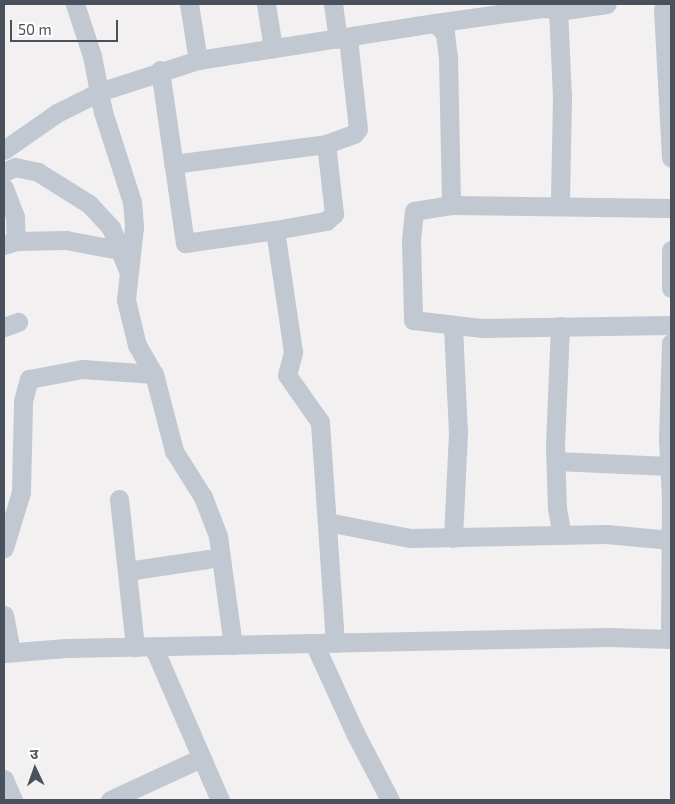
<!DOCTYPE html>
<meta charset="utf-8">
<style>
body{margin:0}
#map{position:relative;width:675px;height:804px;overflow:hidden;background:#f2f0f0;font-family:"Exo 2","Noto Sans Devanagari",sans-serif}
div>[style]{position:absolute}
[style*='--x']{left:calc(var(--x)*1px);top:calc(var(--y)*1px);width:calc(var(--w)*1px);rotate:calc(var(--a)*1deg)}
.minor>*{height:19px;margin:-9.5px;padding:0 9.5px;transform-origin:9.5px;border-radius:9.5px;background:#c1c8d1}
span{translate:-50% -50%;white-space:nowrap;text-align:center;line-height:1.15;-webkit-text-stroke:4px #fff;paint-order:stroke}
.frame{position:absolute;inset:0;border:5px solid #49515c;pointer-events:none}
.north{position:absolute;left:10px;top:744px;width:50px;height:50px;-webkit-text-stroke:4px #fff;paint-order:stroke;rotate:357deg;font-size:14px;font-weight:700;line-height:20px;text-align:center;color:#49515c}
.north::after{content:'';display:block;margin:auto;width:18px;height:22px;background:#49515c;clip-path:polygon(50% 0,100% 100%,50% 72%,0 100%)}
.scale{position:absolute;left:10px;top:20px;width:108px;height:22px;box-sizing:border-box;border:2px solid #49515c;border-top:0;padding-left:6px;font-size:15px;line-height:18px;white-space:nowrap;color:#49515c;-webkit-text-stroke:4px #fff;paint-order:stroke}
</style>
<div id="map">
<div class="minor">
<i style="--x:75;--y:4;--w:55;--a:71.9"></i>
<i style="--x:92;--y:56;--w:57;--a:78.9"></i>
<i style="--x:103;--y:112;--w:95;--a:72.1"></i>
<i style="--x:132;--y:202;--w:25;--a:85"></i>
<i style="--x:134;--y:227;--w:73;--a:96.3"></i>
<i style="--x:126;--y:300;--w:46;--a:76.3"></i>
<i style="--x:137;--y:345;--w:34;--a:60"></i>
<i style="--x:154;--y:374;--w:80;--a:75.4"></i>
<i style="--x:174;--y:451;--w:54;--a:57.8"></i>
<i style="--x:203;--y:497;--w:42;--a:69"></i>
<i style="--x:218;--y:536;--w:110;--a:82.2"></i>
<i style="--x:189;--y:4;--w:57;--a:80.9"></i>
<i style="--x:266;--y:4;--w:45;--a:81"></i>
<i style="--x:333;--y:4;--w:35;--a:82"></i>
<i style="--x:558;--y:9;--w:87;--a:87.4"></i>
<i style="--x:562;--y:96;--w:108;--a:91.1"></i>
<i style="--x:663;--y:9;--w:149;--a:86.9"></i>
<i style="--x:435;--y:23;--w:14;--a:45"></i>
<i style="--x:445;--y:33;--w:24;--a:83"></i>
<i style="--x:448;--y:57;--w:148;--a:88.8"></i>
<i style="--x:160;--y:70;--w:175;--a:81.8"></i>
<i style="--x:185;--y:243;--w:91;--a:-8.2"></i>
<i style="--x:4;--y:150;--w:65;--a:-34.9"></i>
<i style="--x:57;--y:113;--w:47;--a:-26.6"></i>
<i style="--x:99;--y:92;--w:104;--a:-17.9"></i>
<i style="--x:198;--y:60;--w:240;--a:-8.9"></i>
<i style="--x:435;--y:23;--w:108;--a:-8"></i>
<i style="--x:542;--y:8;--w:23;--a:5"></i>
<i style="--x:565;--y:10;--w:42;--a:-8.1"></i>
<i style="--x:173;--y:164;--w:154;--a:-7.4"></i>
<i style="--x:4;--y:172;--w:12;--a:-24"></i>
<i style="--x:15;--y:167;--w:24;--a:12"></i>
<i style="--x:38;--y:172;--w:60;--a:32.1"></i>
<i style="--x:89;--y:204;--w:33;--a:47"></i>
<i style="--x:111;--y:228;--w:43;--a:68.2"></i>
<i style="--x:4;--y:188;--w:31;--a:69"></i>
<i style="--x:15;--y:217;--w:24;--a:88"></i>
<i style="--x:671;--y:208;--w:220;--a:-179.2"></i>
<i style="--x:451;--y:205;--w:37;--a:171"></i>
<i style="--x:414;--y:211;--w:30;--a:96"></i>
<i style="--x:411;--y:241;--w:79;--a:88.5"></i>
<i style="--x:413;--y:320;--w:68;--a:6.7"></i>
<i style="--x:481;--y:328;--w:190;--a:-0.9"></i>
<i style="--x:4;--y:245;--w:13;--a:-18"></i>
<i style="--x:16;--y:241;--w:50;--a:-1.1"></i>
<i style="--x:66;--y:240;--w:54;--a:10.7"></i>
<i style="--x:671;--y:250;--w:38;--a:90"></i>
<i style="--x:560;--y:326;--w:120;--a:92.4"></i>
<i style="--x:555;--y:446;--w:62;--a:88.2"></i>
<i style="--x:557;--y:508;--w:27;--a:80"></i>
<i style="--x:4;--y:327;--w:15;--a:-20"></i>
<i style="--x:556;--y:461;--w:113;--a:2.5"></i>
<i style="--x:119;--y:499;--w:149;--a:83.8"></i>
<i style="--x:327;--y:522;--w:85;--a:10.9"></i>
<i style="--x:410;--y:538;--w:196;--a:-1.2"></i>
<i style="--x:606;--y:534;--w:65;--a:5.3"></i>
<i style="--x:453;--y:538;--w:105;--a:-87.3"></i>
<i style="--x:458;--y:433;--w:107;--a:-92.7"></i>
<i style="--x:4;--y:548;--w:59;--a:-73.1"></i>
<i style="--x:21;--y:492;--w:91;--a:-88.7"></i>
<i style="--x:23;--y:401;--w:23;--a:-75"></i>
<i style="--x:29;--y:379;--w:54;--a:-10.7"></i>
<i style="--x:82;--y:369;--w:72;--a:4"></i>
<i style="--x:127;--y:571;--w:81;--a:-8.5"></i>
<i style="--x:4;--y:615;--w:38;--a:79"></i>
<i style="--x:670;--y:639;--w:141;--a:-89.6"></i>
<i style="--x:671;--y:498;--w:59;--a:-92.9"></i>
<i style="--x:668;--y:439;--w:96;--a:-88.2"></i>
<i style="--x:314;--y:643;--w:99;--a:65.5"></i>
<i style="--x:355;--y:733;--w:76;--a:62.4"></i>
<i style="--x:335;--y:643;--w:222;--a:-93.9"></i>
<i style="--x:320;--y:422;--w:57;--a:-125.1"></i>
<i style="--x:287;--y:375;--w:24;--a:-75"></i>
<i style="--x:293;--y:352;--w:123;--a:-98.4"></i>
<i style="--x:275;--y:230;--w:52;--a:-10"></i>
<i style="--x:326;--y:221;--w:11;--a:-41"></i>
<i style="--x:334;--y:214;--w:70;--a:-96.5"></i>
<i style="--x:326;--y:144;--w:30;--a:-20"></i>
<i style="--x:354;--y:134;--w:6;--a:-51"></i>
<i style="--x:358;--y:129;--w:91;--a:-96.3"></i>
<i style="--x:153;--y:646;--w:168;--a:66.5"></i>
<i style="--x:4;--y:653;--w:62;--a:-4.6"></i>
<i style="--x:66;--y:648;--w:543;--a:-1.16"></i>
<i style="--x:609;--y:637;--w:62;--a:1.8"></i>
<i style="--x:4;--y:779;--w:23;--a:67"></i>
<i style="--x:110;--y:800;--w:100;--a:-24.8"></i>
</div>
<div class="frame"></div>
<div class="north">उ</div>
<div class="scale">50 m</div>
</div>
